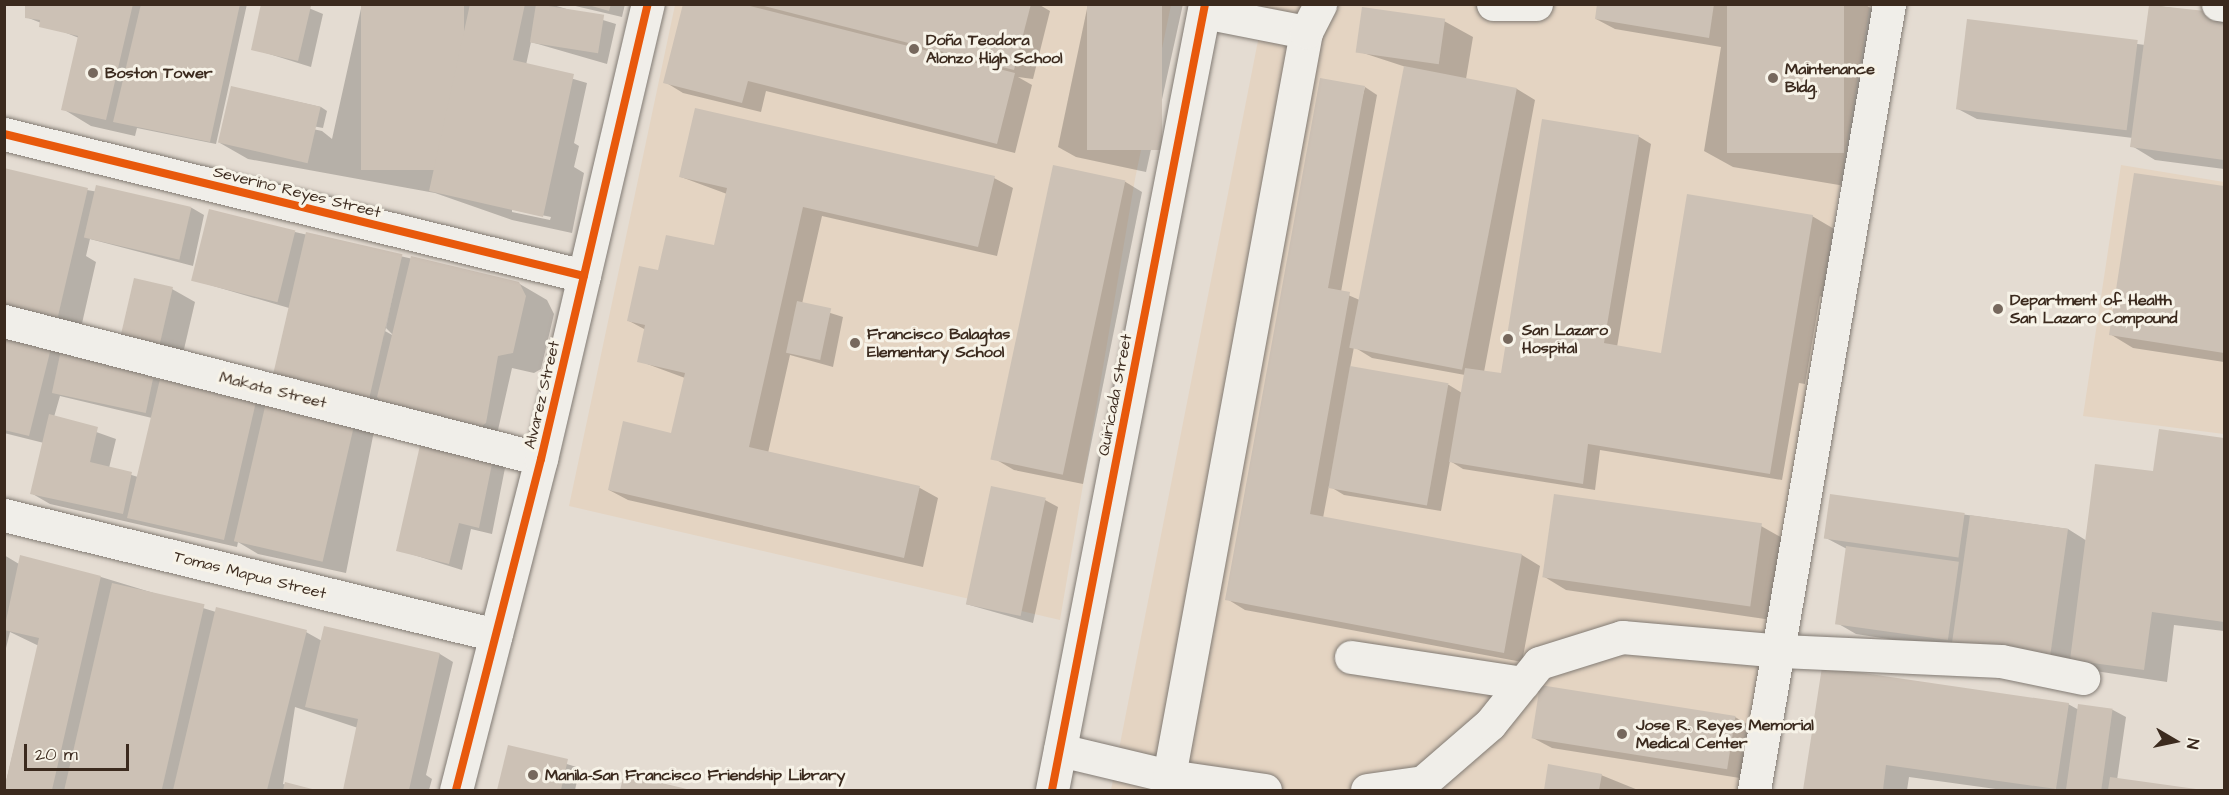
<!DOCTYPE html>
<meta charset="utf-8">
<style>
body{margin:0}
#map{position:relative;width:2229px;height:795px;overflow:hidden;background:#e4dcd2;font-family:"Architects Daughter",sans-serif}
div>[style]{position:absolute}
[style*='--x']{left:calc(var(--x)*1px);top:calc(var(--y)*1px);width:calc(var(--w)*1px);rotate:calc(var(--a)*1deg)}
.built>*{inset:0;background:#e4d4c2}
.shadow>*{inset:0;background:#0003}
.building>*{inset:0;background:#ccc1b5;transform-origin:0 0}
.roads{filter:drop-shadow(0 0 2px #827b74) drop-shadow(0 0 2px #827b74)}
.minor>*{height:33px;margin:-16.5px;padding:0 16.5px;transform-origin:16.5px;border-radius:16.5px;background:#f0eee9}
.cycleway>*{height:8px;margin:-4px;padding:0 4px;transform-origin:4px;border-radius:4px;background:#e8590c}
.dots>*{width:16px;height:16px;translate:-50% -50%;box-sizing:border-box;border:3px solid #f7f3e8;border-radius:50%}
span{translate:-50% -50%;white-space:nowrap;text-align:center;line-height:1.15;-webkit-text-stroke:6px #f7f3e8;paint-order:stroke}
.poi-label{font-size:16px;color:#3b2a1e;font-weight:700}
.left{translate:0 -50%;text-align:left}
.street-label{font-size:16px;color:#3b2a1e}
.frame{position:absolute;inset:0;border:6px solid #3b2a1e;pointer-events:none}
.north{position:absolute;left:2145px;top:711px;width:60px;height:60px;-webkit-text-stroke:4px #f7f3e8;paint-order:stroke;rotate:99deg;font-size:16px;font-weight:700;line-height:24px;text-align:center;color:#3b2a1e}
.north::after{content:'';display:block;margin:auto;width:21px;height:27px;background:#3b2a1e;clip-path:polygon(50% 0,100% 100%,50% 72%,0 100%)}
.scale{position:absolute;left:24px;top:744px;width:105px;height:27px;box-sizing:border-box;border:3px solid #3b2a1e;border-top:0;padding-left:8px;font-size:18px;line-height:21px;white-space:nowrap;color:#3b2a1e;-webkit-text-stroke:4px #f7f3e8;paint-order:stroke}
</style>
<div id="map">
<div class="built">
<i style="clip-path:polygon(675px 5px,1171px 5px,1135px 179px,1060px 620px,569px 506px)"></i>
<i style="clip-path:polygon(1265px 5px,1870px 5px,1740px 790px,1111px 790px)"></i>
<i style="clip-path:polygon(2121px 165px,2224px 182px,2224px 434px,2083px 416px)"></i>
</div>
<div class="shadow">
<i style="clip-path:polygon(26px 4px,247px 4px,216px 144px,137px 128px,135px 136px,91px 126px,63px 109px,79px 38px,26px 17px)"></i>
<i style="clip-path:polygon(263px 4px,299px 4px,323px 14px,311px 67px,253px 49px)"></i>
<i style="clip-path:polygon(evenodd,362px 4px,550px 4px,616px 24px,607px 64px,531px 42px,526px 65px,587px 83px,574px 143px,579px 146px,574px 167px,584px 173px,572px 233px,512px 220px,435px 193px,248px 159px,220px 143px,232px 87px,321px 107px,327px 111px,323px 128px,232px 111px,322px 131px,332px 139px,362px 4px,512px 209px,551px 217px,550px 220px,512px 212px,512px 209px)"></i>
<i style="clip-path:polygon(567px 4px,625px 4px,622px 17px)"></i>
<i style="clip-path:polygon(684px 4px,1038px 4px,1050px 11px,1033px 79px,1018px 77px,1032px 85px,1015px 153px,766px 91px,761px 112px,683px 93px,665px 82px)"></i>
<i style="clip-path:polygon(1088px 4px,1183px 4px,1146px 172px,1076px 157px,1058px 147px)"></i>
<i style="clip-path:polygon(1599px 4px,1864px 4px,1874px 10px,1845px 186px,1733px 167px,1704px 151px,1721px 47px,1615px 29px,1596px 19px)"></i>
<i style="clip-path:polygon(2151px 5px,2224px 15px,2224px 169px,2155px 160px,2132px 146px,2133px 138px,1977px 119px,1958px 109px,1969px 21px,2145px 45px)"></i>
<i style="clip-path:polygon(evenodd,1444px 21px,1473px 37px,1466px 79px,1517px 89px,1535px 100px,1484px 372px,1502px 375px,1638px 136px,1651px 144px,1617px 347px,1662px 355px,1812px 216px,1841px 233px,1831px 298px,1820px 296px,1805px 384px,1799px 383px,1782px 480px,1600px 450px,1595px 490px,1463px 469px,1450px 461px,1441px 511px,1344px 495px,1329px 486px,1323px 518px,1522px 555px,1540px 566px,1522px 662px,1245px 610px,1227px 599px,1365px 87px,1377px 95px,1341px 292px,1362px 301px,1406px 67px,1357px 51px,1444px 21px,1354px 347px,1372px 358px,1465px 375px,1462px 393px,1449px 385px,1350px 368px,1354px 347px)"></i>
<i style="clip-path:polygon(2135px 174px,2224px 188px,2224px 362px,2133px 348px,2110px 334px)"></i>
<i style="clip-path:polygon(681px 177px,994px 178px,1013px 188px,997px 256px,822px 216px,802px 304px,843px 317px,833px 367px,790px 355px,768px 453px,920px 488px,938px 498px,923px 567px,628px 500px,609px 490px,672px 434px,685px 378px,639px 361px,646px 330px,629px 321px,659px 272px,715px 247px,727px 194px)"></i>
<i style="clip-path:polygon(1124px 181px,1142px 192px,1083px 484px,1014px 470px,995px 459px)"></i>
<i style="clip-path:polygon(87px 190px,192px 208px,204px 215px,193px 266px,90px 239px,86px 256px,96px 262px,78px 341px,4px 323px)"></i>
<i style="clip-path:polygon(evenodd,295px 232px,518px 283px,547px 300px,554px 314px,541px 369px,534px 373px,512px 368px,498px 430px,492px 435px,338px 402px,289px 308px,193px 280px,295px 232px,400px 258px,386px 328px,394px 336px,385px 331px,384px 337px,400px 258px)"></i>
<i style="clip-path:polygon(172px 289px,195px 302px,181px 362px,143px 353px)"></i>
<i style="clip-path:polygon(evenodd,4px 330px,166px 382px,210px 392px,213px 384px,374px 431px,346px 573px,258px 554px,238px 542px,237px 547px,50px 504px,31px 493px,44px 443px,4px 433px,4px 330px,60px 396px,152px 418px,138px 477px,109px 468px,116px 439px,54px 417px,60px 396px)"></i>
<i style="clip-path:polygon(2160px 431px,2224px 440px,2224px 631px,2174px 625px,2167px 682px,1856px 634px,1837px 623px,1847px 549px,1826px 538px,1831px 496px,2068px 529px,2087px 541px,2154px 473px)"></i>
<i style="clip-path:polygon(492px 461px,505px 468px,492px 534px,471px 529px,462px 570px,398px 550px)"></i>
<i style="clip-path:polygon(1045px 500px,1058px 507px,1033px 623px,966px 604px)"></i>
<i style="clip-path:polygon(1761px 526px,1784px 539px,1772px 620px,1566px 590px,1543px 576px)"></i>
<i style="clip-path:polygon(4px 555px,19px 564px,101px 577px,216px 612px,306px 632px,322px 641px,377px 640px,440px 654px,453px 662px,426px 775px,432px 779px,429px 790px,344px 790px,358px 728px,295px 707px,283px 784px,313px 790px,4px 790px,39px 646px,10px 632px,4px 656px)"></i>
<i style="clip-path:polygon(1823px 669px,2068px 704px,2079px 710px,2113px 710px,2126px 717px,2117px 780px,2195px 790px,2003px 790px,1909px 777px,1907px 790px,1805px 790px)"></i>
<i style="clip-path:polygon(1735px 717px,1754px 728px,1746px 779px,1552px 748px,1533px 738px)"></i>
<i style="clip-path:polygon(510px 747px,580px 768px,575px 790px,499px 790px)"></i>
<i style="clip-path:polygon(1549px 766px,1601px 775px,1638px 790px,1545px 790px)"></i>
<i style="clip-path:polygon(625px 776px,688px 790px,621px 790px)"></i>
</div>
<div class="building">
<i style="clip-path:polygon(25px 4px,133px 4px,106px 120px,61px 110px,78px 36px,39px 27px,40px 20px,25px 18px)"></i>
<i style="clip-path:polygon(141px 4px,240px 4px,210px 142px,113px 122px)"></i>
<i style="clip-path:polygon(261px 4px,311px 6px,298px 61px,251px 50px)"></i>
<i style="left:361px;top:4px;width:103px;height:166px"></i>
<i style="clip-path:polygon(470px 4px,525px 4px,513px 60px,574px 74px,543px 217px,429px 191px)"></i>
<i style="left:536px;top:4px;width:69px;height:39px;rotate:9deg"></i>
<i style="clip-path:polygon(585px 4px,611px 4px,609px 11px)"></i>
<i style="clip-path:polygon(683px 4px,742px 4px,1015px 73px,997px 144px,748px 81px,742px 103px,663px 83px)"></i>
<i style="clip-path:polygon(756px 4px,1031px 4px,1014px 70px)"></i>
<i style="left:1087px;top:4px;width:75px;height:146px"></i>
<i style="clip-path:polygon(1597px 4px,1714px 4px,1709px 38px,1595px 19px)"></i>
<i style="left:1727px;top:4px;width:117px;height:149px"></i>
<i style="clip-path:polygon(2149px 5px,2224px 13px,2224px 160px,2130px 147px)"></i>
<i style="left:1362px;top:7px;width:84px;height:46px;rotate:8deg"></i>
<i style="left:1967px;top:19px;width:172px;height:91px;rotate:7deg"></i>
<i style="left:1404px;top:66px;width:115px;height:287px;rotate:11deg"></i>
<i style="clip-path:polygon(1320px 78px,1365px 86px,1328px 288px,1350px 292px,1310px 514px,1522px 554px,1504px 653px,1225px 600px)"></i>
<i style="left:231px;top:86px;width:92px;height:58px;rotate:13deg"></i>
<i style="clip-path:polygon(695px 108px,995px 176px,978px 247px,803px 207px,749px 447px,920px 486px,904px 558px,608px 490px,623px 421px,671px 433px,685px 373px,637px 362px,645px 325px,627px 321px,639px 266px,658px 270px,666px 235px,714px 245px,727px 188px,679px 177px)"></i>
<i style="clip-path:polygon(1542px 119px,1639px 135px,1604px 343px,1661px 353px,1687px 194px,1813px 215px,1770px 474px,1588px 444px,1583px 484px,1449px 462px,1465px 368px,1501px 373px)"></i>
<i style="left:1053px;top:165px;width:74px;height:301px;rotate:12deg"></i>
<i style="clip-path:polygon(4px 168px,88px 188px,55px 329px,4px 317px)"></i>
<i style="clip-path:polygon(2134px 173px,2224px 186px,2224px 353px,2109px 335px)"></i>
<i style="left:96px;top:185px;width:98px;height:54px;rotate:13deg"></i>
<i style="left:209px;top:209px;width:89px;height:74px;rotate:14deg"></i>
<i style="left:306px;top:232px;width:99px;height:152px;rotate:13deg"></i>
<i style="clip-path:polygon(411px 256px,519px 282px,526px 296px,513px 353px,498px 356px,486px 423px,479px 428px,382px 403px,377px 397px)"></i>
<i style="left:134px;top:278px;width:40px;height:65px;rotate:13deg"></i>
<i style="left:797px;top:301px;width:35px;height:53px;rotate:12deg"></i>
<i style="clip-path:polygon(4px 329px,53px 340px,29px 436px,4px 430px)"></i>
<i style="left:61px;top:350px;width:96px;height:44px;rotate:12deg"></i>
<i style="left:1350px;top:366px;width:100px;height:124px;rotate:10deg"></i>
<i style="clip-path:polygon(160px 379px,210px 391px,258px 393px,224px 540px,127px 518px)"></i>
<i style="left:267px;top:398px;width:91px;height:147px;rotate:13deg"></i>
<i style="clip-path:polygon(49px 414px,98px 427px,90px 462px,132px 472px,123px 514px,30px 494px)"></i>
<i style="clip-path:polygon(2159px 429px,2224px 438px,2224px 622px,2152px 612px,2144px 670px,2070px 660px,2095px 464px,2153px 471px)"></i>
<i style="clip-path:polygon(421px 441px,493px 459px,479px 528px,459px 523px,449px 564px,396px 551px)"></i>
<i style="left:991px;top:486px;width:56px;height:121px;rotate:12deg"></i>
<i style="left:1554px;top:494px;width:210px;height:84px;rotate:8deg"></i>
<i style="left:1830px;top:494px;width:136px;height:45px;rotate:8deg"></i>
<i style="left:1970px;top:515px;width:99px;height:132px;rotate:8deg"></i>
<i style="left:1846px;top:546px;width:114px;height:79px;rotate:8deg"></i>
<i style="clip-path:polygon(20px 555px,101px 576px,52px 790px,4px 790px,39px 638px,4px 630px)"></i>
<i style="left:112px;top:583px;width:95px;height:212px;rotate:13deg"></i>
<i style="clip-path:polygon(216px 607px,307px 630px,267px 790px,173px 790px)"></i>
<i style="clip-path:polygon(324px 626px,440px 653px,409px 790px,343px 790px,358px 719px,305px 707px)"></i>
<i style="clip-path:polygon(1822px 667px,2069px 703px,2056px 789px,1886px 765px,1883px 790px,1803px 790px)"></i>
<i style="left:1540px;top:685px;width:198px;height:54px;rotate:9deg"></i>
<i style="left:2078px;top:704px;width:35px;height:87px;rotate:8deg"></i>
<i style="clip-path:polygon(508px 745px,568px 759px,561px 790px,497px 790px)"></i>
<i style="clip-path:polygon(1548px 764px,1602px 774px,1599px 790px,1544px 790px)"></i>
<i style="clip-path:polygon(624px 774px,691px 790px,620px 790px)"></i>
<i style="clip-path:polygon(2110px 777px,2196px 789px,2196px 790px,2108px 790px)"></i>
<i style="clip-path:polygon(285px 782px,316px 790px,283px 790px)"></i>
</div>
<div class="roads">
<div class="minor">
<i style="--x:1493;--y:4;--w:43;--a:0"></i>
<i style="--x:2218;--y:4;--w:6;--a:9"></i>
<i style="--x:1204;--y:12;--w:104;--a:11.1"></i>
<i style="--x:4;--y:134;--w:597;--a:13.76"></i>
<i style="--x:4;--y:321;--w:554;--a:14.41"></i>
<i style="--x:4;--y:515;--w:506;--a:13.71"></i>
<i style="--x:1351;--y:657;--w:174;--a:8.6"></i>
<i style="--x:1060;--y:750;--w:112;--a:13.4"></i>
<i style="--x:1169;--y:776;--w:97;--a:8.3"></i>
<i style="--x:1169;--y:776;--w:757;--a:-79.57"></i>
<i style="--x:1306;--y:32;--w:31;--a:-63"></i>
<i style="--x:456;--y:790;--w:342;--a:-75.6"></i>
<i style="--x:541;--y:459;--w:467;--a:-76.8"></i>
<i style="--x:1052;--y:790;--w:801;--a:-78.98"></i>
<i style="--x:1367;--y:790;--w:57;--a:-8.1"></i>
<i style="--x:1423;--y:782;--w:89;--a:-40.9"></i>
<i style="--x:1490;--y:724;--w:78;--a:-51.2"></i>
<i style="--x:1539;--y:663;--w:87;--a:-17.4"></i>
<i style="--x:1622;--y:637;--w:161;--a:5"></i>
<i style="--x:1782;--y:651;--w:219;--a:2.6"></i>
<i style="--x:2001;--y:661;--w:84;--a:11.7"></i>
<i style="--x:1754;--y:790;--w:798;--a:-80.25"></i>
</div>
</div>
<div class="cycleway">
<i style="--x:4;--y:134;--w:597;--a:13.76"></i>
<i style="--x:456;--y:790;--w:342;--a:-75.6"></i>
<i style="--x:541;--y:459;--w:467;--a:-76.8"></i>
<i style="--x:1052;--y:790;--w:801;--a:-78.98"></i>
</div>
<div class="dots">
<i style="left:914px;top:49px;background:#76685d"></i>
<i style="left:93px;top:73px;background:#76685d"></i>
<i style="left:1773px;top:78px;background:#76685d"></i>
<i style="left:1998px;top:309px;background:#76685d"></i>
<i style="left:1508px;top:339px;background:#76685d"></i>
<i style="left:855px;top:343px;background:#76685d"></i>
<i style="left:1622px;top:734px;background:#76685d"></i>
<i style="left:533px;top:775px;background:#76685d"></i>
</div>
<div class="poi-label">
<span class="left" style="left:926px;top:49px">Doña Teodora<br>Alonzo High School</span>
<span class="left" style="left:1785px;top:78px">Maintenance<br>Bldg.</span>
<span class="left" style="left:105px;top:73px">Boston Tower</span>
<span class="left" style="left:2010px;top:309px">Department of Health<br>San Lazaro Compound</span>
<span class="left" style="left:1522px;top:339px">San Lazaro<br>Hospital</span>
<span class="left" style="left:867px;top:343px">Francisco Balagtas<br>Elementary School</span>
<span class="left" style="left:1636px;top:734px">Jose R. Reyes Memorial<br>Medical Center</span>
<span class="left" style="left:545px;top:775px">Manila-San Francisco Friendship Library</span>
</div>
<div class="street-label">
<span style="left:297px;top:192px;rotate:14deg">Severino Reyes Street</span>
<span style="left:273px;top:390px;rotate:14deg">Makata Street</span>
<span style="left:542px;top:395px;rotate:-77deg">Alvarez Street</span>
<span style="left:1115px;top:395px;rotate:-79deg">Quiricada Street</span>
<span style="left:250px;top:575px;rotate:14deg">Tomas Mapua Street</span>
</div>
<div class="frame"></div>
<div class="north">N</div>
<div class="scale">20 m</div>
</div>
